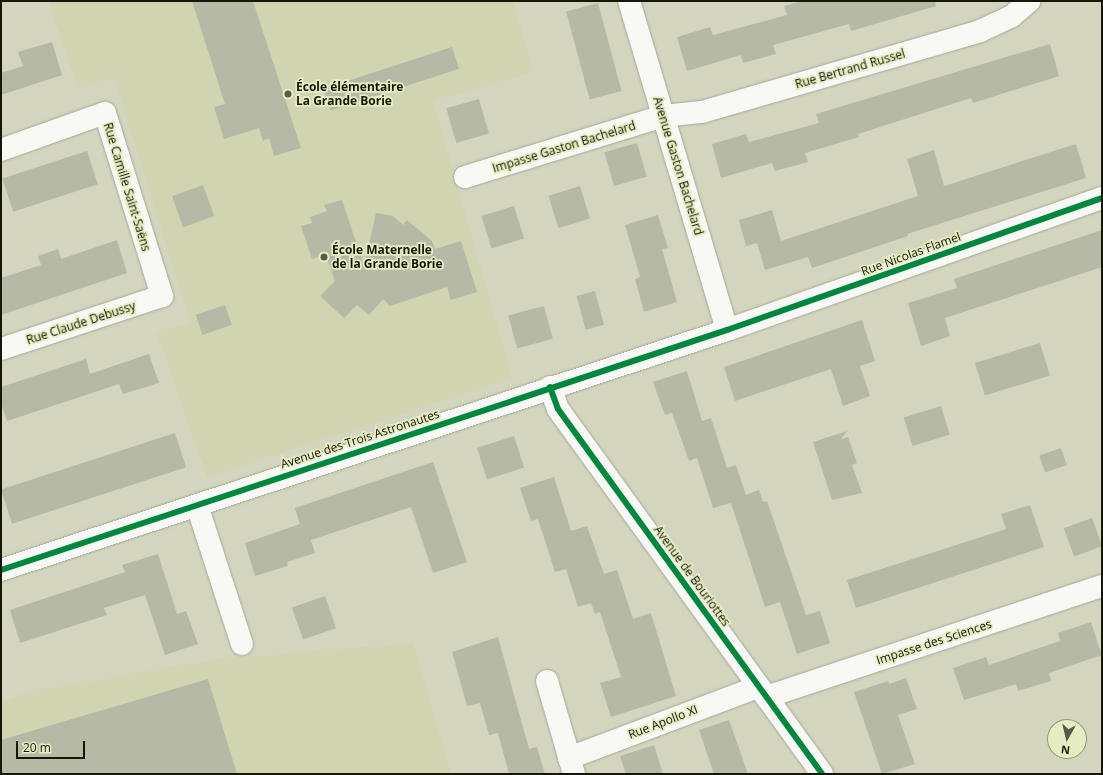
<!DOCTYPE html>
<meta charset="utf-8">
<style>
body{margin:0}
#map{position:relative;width:1103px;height:775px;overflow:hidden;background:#d3d5bf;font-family:"Open Sans",sans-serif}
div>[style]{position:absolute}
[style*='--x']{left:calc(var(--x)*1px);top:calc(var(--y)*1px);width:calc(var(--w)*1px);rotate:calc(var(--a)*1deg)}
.built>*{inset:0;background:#d0d4b0}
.building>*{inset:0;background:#b7b9a7;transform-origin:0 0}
.roads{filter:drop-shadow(0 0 1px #a7a997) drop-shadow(0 0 1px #a7a997)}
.minor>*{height:22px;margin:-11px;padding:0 11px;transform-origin:11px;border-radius:11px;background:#f8f9f5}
.cycleway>*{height:6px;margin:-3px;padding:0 3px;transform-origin:3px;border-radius:3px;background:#00873e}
.dots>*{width:11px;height:11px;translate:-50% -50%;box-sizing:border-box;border:2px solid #e7edc2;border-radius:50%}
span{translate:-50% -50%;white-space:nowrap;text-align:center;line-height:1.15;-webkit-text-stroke:3.5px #e7edc2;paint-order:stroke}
.street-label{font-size:12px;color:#151607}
.poi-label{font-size:12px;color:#151607;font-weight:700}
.left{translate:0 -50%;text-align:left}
.frame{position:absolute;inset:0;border:2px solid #151607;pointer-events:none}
.north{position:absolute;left:1047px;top:719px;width:40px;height:40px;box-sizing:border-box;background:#e7edc2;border:1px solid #939777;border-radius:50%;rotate:188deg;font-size:11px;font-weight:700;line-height:16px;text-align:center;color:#151607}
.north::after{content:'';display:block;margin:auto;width:14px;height:18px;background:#585947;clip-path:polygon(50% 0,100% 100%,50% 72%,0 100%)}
.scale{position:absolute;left:16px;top:741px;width:69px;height:18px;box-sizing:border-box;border:2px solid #151607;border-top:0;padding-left:5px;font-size:12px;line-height:14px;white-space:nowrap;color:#151607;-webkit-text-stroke:3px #e7edc2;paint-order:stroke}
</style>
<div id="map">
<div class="built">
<i style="clip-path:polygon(48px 1px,513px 1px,533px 72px,433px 101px,512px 378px,207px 477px,157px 333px,190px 322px,114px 77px,78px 88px)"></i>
<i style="clip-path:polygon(413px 643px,451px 774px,1px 774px,1px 703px,28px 692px,219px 659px)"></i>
</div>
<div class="building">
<i style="clip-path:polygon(192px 1px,253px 1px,301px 148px,274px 156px,269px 138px,263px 141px,259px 128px,224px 139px,214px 107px,225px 104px)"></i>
<i style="clip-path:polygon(802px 1px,935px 1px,936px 6px,851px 31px,849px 24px,773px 45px,776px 54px,743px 63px,741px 55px,687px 71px,677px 37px,710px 27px,713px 35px,787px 15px,784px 6px)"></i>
<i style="left:598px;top:3px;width:91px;height:33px;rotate:75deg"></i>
<i style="clip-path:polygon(52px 42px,62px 75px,1px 95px,1px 73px,23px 66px,18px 52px)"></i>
<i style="clip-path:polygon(1050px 44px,1059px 76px,973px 103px,971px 98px,858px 134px,859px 137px,805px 153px,808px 162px,775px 171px,772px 163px,721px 178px,712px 144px,746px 134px,749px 142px,819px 123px,816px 114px)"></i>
<i style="left:452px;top:47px;width:23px;height:135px;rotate:72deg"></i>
<i style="left:479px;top:99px;width:36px;height:34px;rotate:74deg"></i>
<i style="left:637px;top:143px;width:35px;height:34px;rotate:74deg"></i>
<i style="clip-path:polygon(1076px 144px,1086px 178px,907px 234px,908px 236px,812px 268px,808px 257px,765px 270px,757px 243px,746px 246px,739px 220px,772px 210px,781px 241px,918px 196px,907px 159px,934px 150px,944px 186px)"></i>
<i style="left:87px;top:151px;width:35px;height:89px;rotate:72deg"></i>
<i style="left:203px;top:185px;width:33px;height:33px;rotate:70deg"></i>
<i style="left:580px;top:186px;width:34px;height:33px;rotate:73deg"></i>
<i style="clip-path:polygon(342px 200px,364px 266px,376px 213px,393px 216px,403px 225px,407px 220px,432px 241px,435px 249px,461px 241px,477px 292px,451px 300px,447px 287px,390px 306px,383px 299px,369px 315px,357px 305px,344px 318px,320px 296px,335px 281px,326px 255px,312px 259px,301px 226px,312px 223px,310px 217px,327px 211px,324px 205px)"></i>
<i style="left:514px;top:206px;width:34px;height:34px;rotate:73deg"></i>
<i style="clip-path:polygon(658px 215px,668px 248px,662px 249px,677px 302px,644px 312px,635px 279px,640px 277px,625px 225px)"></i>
<i style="clip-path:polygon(1102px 230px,1102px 267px,945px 318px,950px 336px,921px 346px,908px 303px,957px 288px,954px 279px)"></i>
<i style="clip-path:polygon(117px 240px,127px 273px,1px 315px,1px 278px,41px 265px,38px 256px,58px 249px,61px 259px)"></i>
<i style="left:595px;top:291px;width:35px;height:19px;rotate:75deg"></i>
<i style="left:225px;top:305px;width:21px;height:31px;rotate:71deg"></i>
<i style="left:544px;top:306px;width:34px;height:37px;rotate:75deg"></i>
<i style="clip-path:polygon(862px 320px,875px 361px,860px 366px,870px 396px,843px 406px,831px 369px,735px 401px,724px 367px)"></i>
<i style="left:1040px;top:343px;width:34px;height:68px;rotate:73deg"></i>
<i style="clip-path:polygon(149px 354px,159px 383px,123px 394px,119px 384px,7px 421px,1px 403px,1px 387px,86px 359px,90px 374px)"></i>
<i style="clip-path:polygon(687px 371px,702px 421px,711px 418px,727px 468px,736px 465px,746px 495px,759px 490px,763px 502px,767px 501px,806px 615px,820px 611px,830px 643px,797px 654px,780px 602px,765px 607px,731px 503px,713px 508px,697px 458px,689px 461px,672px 413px,665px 415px,653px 382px)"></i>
<i style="left:941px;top:406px;width:30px;height:39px;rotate:73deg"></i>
<i style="clip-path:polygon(847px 431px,841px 439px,848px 437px,857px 463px,852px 465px,862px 493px,832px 500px,813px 442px)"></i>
<i style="left:175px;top:433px;width:36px;height:183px;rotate:72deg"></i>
<i style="left:514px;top:436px;width:33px;height:39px;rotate:72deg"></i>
<i style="left:1061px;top:448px;width:18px;height:23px;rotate:71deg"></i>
<i style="clip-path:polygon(433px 462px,467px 562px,433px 573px,411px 507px,311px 540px,315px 553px,287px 562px,288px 566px,255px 576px,245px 543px,300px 524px,295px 508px)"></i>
<i style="clip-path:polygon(554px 477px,571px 531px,587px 526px,604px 574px,617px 570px,633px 619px,651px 613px,676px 696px,611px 717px,600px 683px,621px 677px,600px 612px,595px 614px,591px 603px,578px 607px,566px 569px,555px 572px,538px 519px,531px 521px,520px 488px)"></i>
<i style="clip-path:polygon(1030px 505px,1044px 547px,856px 608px,847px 580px,1006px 529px,1001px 514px)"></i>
<i style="left:1092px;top:518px;width:30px;height:30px;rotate:70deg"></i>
<i style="clip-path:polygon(158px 554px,177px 614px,186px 611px,198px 644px,165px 655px,145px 595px,104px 608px,107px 615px,20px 643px,10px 610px,125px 572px,122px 565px)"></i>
<i style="left:325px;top:596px;width:34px;height:35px;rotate:71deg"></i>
<i style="clip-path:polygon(1091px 622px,1102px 655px,1049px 673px,1051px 681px,1018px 691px,1016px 684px,964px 700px,953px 668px,986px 657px,989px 665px,1060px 641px,1058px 633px)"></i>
<i style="clip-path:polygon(498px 637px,529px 749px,537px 747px,545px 774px,509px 774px,498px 733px,489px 735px,480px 703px,467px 706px,452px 652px)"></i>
<i style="clip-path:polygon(906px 678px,917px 709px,898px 715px,915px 764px,882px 774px,854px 692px,888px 681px,889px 684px)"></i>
<i style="clip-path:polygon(208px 679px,237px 774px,1px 774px,1px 740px)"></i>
<i style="clip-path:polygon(729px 720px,748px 774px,714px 774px,699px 730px)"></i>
<i style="clip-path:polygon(654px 745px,663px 774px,626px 774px,620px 756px)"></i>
</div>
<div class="roads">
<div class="minor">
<i style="--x:629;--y:1;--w:343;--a:73.4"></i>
<i style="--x:1;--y:150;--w:110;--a:-19.6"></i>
<i style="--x:105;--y:113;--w:192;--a:72.7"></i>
<i style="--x:162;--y:296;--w:169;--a:161.8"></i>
<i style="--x:465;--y:177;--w:207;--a:-17.1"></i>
<i style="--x:663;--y:116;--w:39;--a:-6"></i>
<i style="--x:702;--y:112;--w:290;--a:-16.2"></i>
<i style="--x:980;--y:31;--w:35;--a:-25"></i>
<i style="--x:1012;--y:16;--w:23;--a:-41"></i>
<i style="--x:550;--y:387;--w:23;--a:70"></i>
<i style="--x:558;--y:409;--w:450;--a:54.1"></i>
<i style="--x:197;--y:505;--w:146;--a:72.1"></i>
<i style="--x:1;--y:570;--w:765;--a:-18.29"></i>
<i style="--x:727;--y:330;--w:398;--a:-19.4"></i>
<i style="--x:547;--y:681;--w:97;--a:73.8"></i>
<i style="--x:766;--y:697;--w:354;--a:-18.3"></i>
<i style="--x:569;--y:758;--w:202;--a:-20.6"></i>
</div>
</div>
<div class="cycleway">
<i style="--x:550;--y:387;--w:23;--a:70"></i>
<i style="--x:558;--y:409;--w:450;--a:54.1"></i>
<i style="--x:1;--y:570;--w:765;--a:-18.29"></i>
<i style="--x:727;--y:330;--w:398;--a:-19.4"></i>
</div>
<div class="dots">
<i style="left:288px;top:94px;background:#585947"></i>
<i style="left:324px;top:257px;background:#585947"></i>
</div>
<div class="street-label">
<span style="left:850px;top:69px;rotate:-16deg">Rue Bertrand Russel</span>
<span style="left:564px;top:147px;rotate:-17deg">Impasse Gaston Bachelard</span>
<span style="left:678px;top:166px;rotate:73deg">Avenue Gaston Bachelard</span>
<span style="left:127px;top:187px;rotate:73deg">Rue Camille Saint-Saëns</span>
<span style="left:911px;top:254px;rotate:-20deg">Rue Nicolas Flamel</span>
<span style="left:81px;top:323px;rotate:-18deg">Rue Claude Debussy</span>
<span style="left:360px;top:439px;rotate:-18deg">Avenue des Trois Astronautes</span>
<span style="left:692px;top:576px;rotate:54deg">Avenue de Bouriottes</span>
<span style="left:934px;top:642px;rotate:-18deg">Impasse des Sciences</span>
<span style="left:663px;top:722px;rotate:-21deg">Rue Apollo XI</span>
</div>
<div class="poi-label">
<span class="left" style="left:296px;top:94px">École élémentaire<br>La Grande Borie</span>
<span class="left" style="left:332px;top:257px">École Maternelle<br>de la Grande Borie</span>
</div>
<div class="frame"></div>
<div class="north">N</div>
<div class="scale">20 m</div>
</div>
